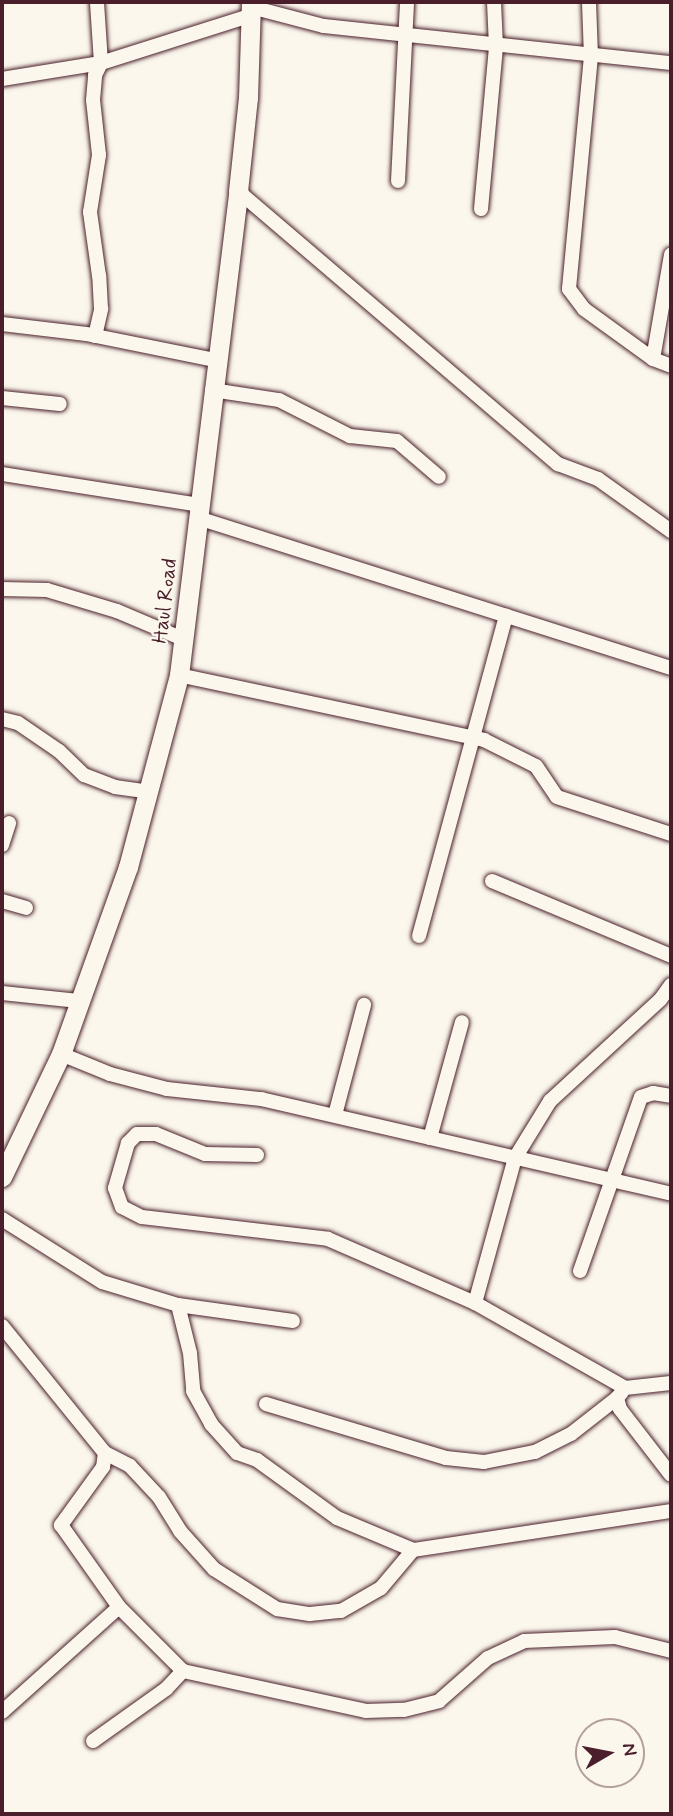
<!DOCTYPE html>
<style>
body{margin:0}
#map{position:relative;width:673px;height:1816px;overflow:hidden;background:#fbf7ec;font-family:Mynerve,sans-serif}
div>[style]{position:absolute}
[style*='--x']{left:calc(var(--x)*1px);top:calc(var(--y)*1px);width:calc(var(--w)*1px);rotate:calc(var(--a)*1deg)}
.roads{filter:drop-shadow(0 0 2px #4a1f2b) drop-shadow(0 0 2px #4a1f2b)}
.minor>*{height:14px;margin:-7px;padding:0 7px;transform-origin:7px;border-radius:7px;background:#fbf7ec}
.secondary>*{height:19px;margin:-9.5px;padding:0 9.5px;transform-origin:9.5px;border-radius:9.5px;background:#fbf7ec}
span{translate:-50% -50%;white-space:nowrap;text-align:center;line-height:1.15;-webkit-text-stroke:5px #fbf7ec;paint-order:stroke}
.street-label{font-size:21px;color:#4a1f2b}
.frame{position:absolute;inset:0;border:4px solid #4a1f2b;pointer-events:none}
.north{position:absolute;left:575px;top:1718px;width:70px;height:70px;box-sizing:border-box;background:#fbf7ec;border:2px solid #b4a19f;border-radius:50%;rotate:80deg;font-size:19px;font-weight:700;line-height:28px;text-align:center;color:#4a1f2b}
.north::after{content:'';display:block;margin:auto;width:24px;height:32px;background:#4a1f2b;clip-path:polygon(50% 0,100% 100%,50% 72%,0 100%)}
</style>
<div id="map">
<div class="roads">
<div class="minor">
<i style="--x:589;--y:2;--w:54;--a:87.9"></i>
<i style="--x:591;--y:56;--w:234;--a:95.4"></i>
<i style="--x:569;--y:289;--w:25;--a:53"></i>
<i style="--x:584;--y:309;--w:85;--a:35.9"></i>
<i style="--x:653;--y:359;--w:19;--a:21"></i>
<i style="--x:251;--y:7;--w:75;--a:14.6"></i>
<i style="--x:324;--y:26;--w:349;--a:6.1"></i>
<i style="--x:2;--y:79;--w:100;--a:-9.2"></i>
<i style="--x:101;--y:63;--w:155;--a:-17.6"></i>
<i style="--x:398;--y:181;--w:179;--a:-87.1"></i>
<i style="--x:238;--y:191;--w:421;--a:40.5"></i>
<i style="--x:558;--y:464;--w:43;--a:20.6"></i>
<i style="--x:598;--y:479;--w:90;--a:35.5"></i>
<i style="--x:481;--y:209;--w:164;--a:-84.7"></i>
<i style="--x:496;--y:46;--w:44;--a:-92.6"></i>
<i style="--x:2;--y:324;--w:85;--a:6.8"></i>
<i style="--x:86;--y:334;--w:132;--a:11.4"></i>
<i style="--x:95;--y:336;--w:28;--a:-77"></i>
<i style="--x:101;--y:309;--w:33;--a:-93"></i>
<i style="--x:99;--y:276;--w:65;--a:-98"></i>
<i style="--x:90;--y:212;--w:58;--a:-81"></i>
<i style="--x:99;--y:155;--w:55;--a:-96.2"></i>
<i style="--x:93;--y:100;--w:25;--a:-85"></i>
<i style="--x:95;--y:75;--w:13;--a:-63"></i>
<i style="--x:101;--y:63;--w:61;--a:-93.8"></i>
<i style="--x:653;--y:359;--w:106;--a:-80.2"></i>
<i style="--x:212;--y:390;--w:68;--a:8.5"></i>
<i style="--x:279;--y:400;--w:80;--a:26.9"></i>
<i style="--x:350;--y:436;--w:47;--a:6.1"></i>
<i style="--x:397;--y:441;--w:55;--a:40.6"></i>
<i style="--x:2;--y:398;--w:58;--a:5.9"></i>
<i style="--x:2;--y:474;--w:199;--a:8.9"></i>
<i style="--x:198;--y:518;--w:496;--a:17.6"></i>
<i style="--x:2;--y:589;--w:45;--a:1.3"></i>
<i style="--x:47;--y:590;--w:73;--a:16.7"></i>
<i style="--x:117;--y:611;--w:72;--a:23"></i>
<i style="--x:179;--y:675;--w:312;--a:12"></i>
<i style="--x:484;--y:740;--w:58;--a:26.6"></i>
<i style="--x:536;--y:766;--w:37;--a:56"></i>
<i style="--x:557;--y:797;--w:120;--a:18"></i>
<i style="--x:2;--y:719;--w:16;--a:14"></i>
<i style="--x:18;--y:723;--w:50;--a:34.3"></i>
<i style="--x:59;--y:751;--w:35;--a:44"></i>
<i style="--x:84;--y:775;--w:33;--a:21"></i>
<i style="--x:115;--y:787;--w:35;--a:8"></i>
<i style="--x:2;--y:845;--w:23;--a:-72"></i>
<i style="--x:492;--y:881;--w:194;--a:22.7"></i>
<i style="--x:2;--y:901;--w:25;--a:16"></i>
<i style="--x:419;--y:936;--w:332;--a:-74.8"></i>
<i style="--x:2;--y:993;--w:77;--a:5.9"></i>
<i style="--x:61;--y:1054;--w:53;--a:22.2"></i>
<i style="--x:110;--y:1074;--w:59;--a:14.7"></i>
<i style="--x:167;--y:1089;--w:95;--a:6.1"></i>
<i style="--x:261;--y:1099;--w:421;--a:13"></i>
<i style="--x:335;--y:1115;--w:114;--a:-75.2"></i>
<i style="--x:430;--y:1138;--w:120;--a:-74.6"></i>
<i style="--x:257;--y:1155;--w:52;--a:-178.9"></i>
<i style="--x:205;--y:1154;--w:53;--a:-157.8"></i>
<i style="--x:156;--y:1134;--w:19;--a:180"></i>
<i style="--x:137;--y:1134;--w:13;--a:135"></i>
<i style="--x:128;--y:1143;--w:47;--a:106.1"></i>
<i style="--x:115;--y:1188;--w:20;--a:70"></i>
<i style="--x:122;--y:1207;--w:22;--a:27"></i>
<i style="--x:142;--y:1217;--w:187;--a:6.7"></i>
<i style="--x:328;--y:1239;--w:160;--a:23.5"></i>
<i style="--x:475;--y:1303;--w:172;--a:29.5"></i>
<i style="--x:625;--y:1388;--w:46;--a:-6.2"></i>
<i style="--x:2;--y:1219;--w:118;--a:32.2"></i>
<i style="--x:102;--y:1282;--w:79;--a:16.8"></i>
<i style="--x:178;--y:1305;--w:116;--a:7.9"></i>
<i style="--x:580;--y:1271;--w:184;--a:-70.7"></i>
<i style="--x:641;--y:1097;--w:13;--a:-18"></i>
<i style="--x:653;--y:1093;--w:18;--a:9"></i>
<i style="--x:475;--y:1303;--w:150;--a:-74.6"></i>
<i style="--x:515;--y:1158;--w:67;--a:-58.4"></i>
<i style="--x:550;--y:1101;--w:149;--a:-42.6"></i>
<i style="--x:660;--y:1000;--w:19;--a:-54"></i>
<i style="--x:178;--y:1305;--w:49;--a:76"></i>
<i style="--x:190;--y:1353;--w:38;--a:85"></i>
<i style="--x:193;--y:1391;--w:38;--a:61"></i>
<i style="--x:211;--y:1424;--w:39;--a:48"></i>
<i style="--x:237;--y:1453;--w:21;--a:19"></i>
<i style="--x:257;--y:1460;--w:99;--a:35.9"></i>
<i style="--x:337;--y:1518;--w:82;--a:22.8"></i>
<i style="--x:413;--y:1550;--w:261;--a:-8.6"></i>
<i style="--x:2;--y:1326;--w:164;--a:51"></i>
<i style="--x:105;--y:1453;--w:14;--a:98"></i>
<i style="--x:103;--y:1467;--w:72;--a:125.9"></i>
<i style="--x:61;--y:1525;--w:100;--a:54.7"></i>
<i style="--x:119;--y:1607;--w:91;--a:45"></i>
<i style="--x:183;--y:1671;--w:187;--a:12.3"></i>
<i style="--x:366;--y:1711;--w:38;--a:-2"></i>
<i style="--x:404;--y:1710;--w:36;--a:-14"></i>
<i style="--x:439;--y:1701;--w:65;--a:-41.3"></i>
<i style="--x:488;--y:1658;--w:40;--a:-25"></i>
<i style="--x:524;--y:1641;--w:91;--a:-2.5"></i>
<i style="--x:615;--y:1637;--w:58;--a:14"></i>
<i style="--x:622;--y:1392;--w:8;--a:130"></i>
<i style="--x:617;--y:1398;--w:11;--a:75"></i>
<i style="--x:620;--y:1409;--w:83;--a:52.3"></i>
<i style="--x:266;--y:1404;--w:188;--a:16.7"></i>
<i style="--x:446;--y:1458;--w:38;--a:6"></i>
<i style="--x:484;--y:1462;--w:52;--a:-11.1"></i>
<i style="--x:535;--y:1452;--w:40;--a:-26.6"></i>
<i style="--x:571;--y:1434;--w:58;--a:-38"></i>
<i style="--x:105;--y:1453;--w:28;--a:27"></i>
<i style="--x:130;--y:1466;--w:42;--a:46.9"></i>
<i style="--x:159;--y:1497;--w:40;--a:58"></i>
<i style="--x:180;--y:1531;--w:51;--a:48.2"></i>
<i style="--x:214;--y:1569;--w:75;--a:32.4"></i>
<i style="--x:277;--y:1609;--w:33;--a:9"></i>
<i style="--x:310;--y:1614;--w:31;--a:-6"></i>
<i style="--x:341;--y:1611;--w:46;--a:-29.9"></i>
<i style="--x:381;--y:1588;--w:50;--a:-49.9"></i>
<i style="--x:2;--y:1712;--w:157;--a:-41.9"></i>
<i style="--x:93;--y:1741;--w:90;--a:-35.5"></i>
<i style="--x:166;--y:1689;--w:25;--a:-47"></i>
</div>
<div class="secondary">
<i style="--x:2;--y:1177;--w:136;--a:-64.4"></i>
<i style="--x:61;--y:1054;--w:199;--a:-70.3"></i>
<i style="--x:128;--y:867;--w:199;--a:-75.1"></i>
<i style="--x:179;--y:675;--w:488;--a:-83"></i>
<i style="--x:238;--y:191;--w:94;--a:-83.9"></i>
<i style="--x:248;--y:98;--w:96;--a:-88.2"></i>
</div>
</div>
<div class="street-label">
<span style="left:165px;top:601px;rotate:-83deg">Haul Road</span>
</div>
<div class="frame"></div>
<div class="north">N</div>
</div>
